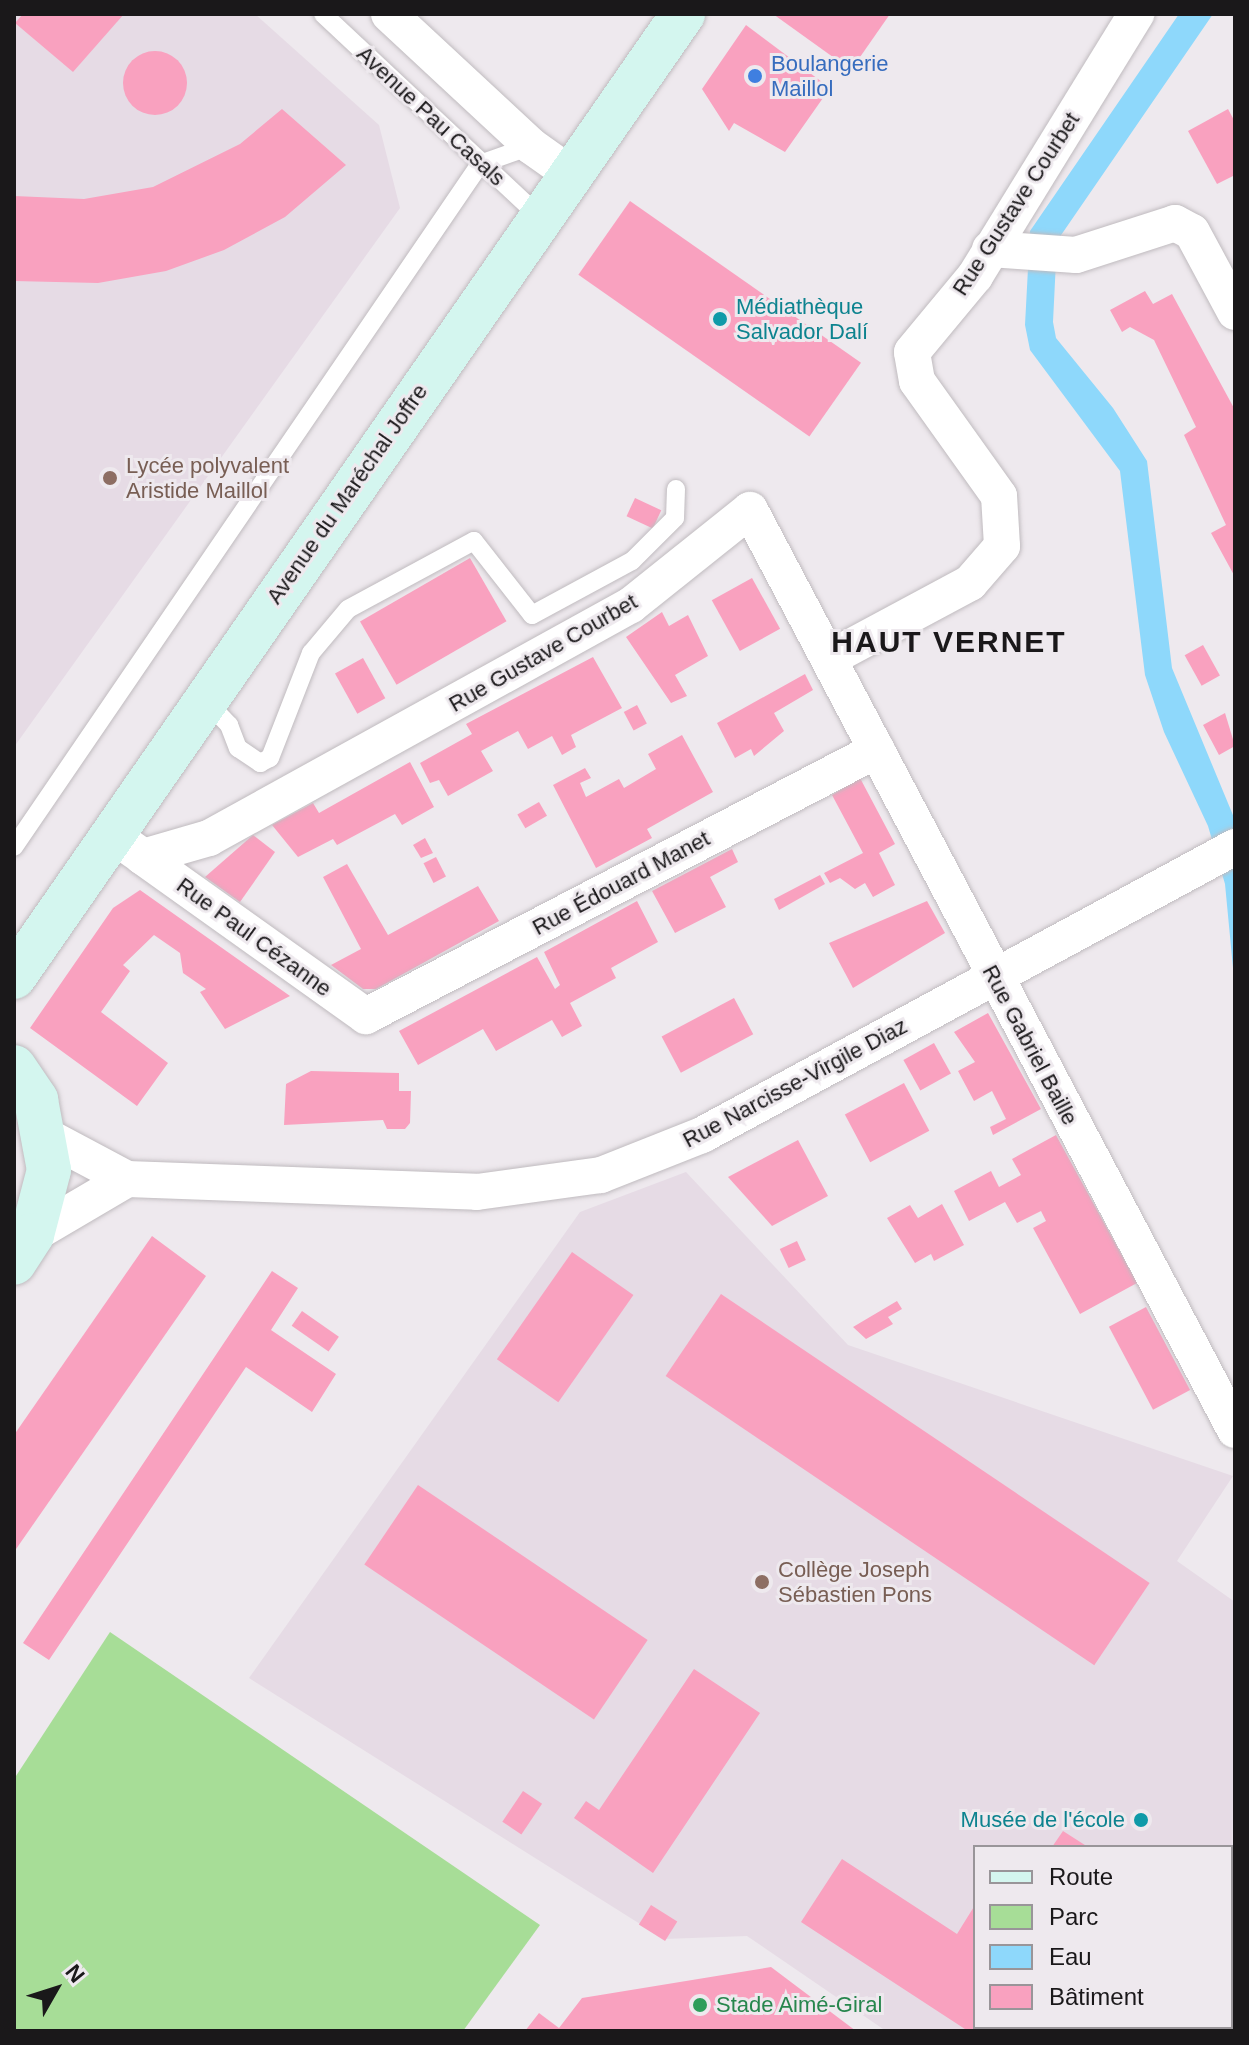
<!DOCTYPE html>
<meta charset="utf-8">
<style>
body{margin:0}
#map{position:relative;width:1249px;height:2045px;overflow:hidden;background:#eee9ee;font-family:Helvetica,sans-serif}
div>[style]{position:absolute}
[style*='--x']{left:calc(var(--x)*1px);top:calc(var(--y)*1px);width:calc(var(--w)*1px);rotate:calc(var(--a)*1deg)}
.built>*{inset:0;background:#e6dbe5}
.green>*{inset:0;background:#a7dd97}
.water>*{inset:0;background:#8ed8fb}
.building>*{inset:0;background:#f9a1bf;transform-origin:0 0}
.round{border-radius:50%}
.roads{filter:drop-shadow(0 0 2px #c0bbbf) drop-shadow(0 0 2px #c0bbbf)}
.lane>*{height:18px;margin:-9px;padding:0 9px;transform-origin:9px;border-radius:9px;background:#fff}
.street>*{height:36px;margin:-18px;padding:0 18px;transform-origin:18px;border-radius:18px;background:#fff}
.secondary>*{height:44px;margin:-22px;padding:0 22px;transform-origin:22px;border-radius:22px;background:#d4f6ef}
.dots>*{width:22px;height:22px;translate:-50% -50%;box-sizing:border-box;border:4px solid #eee9ee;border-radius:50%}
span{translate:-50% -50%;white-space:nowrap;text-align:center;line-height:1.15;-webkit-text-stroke:6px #eee9ee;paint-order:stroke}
.shop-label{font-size:22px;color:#366cbe}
.left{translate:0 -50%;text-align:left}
.street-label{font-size:22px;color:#1a181a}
.culture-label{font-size:22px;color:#0d838f}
.right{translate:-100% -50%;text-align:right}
.education-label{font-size:22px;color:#785e54}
.leisure-label{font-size:22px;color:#27864d}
.district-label{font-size:30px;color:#1a181a;font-weight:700;letter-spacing:2px}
.frame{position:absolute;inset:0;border:16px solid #1a181a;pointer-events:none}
.legend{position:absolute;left:973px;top:1845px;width:260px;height:184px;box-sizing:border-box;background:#eee9ee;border:2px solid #999599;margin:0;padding:10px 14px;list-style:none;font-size:24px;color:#1a181a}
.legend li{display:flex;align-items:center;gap:16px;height:40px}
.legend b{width:40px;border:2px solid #999599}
.north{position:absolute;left:16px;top:1949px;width:80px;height:80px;-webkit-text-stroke:6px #eee9ee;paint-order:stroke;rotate:51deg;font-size:22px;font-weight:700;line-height:32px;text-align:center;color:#1a181a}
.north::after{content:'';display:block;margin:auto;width:28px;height:36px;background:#1a181a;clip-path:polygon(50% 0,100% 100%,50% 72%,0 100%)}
</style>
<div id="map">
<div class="built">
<i style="clip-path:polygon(14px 14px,255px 14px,379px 125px,400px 208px,14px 747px)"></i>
<i style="clip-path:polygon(686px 1172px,848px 1345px,1233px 1476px,1177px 1561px,1235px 1602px,1231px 1995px,1231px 1847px,975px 1847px,975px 2027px,1216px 2031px,886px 2031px,747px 1936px,664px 1939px,249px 1678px,580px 1212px)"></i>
</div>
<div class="green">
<i style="clip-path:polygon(110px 1632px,540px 1925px,463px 2031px,14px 2031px,14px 1779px)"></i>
</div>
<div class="water">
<i style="clip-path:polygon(1179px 14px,1213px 14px,1057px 241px,1053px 322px,1056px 338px,1113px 408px,1147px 461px,1172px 668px,1235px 820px,1235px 989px,1225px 884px,1208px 826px,1164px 732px,1145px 675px,1120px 471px,1030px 350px,1025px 325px,1030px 231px)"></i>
</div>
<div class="building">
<i style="clip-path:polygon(23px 14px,124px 14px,73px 72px,15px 23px)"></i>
<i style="clip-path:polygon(773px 14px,890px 14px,851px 70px)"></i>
<i style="clip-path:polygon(746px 25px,830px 88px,785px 152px,734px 123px,729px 131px,702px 89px)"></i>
<i class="round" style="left:123px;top:51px;width:64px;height:64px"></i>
<i style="clip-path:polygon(282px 109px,346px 165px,285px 217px,224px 250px,166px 271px,98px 283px,14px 281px,14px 196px,84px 199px,153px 187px,240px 144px)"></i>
<i style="clip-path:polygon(1228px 109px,1235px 122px,1235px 175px,1217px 184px,1188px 131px)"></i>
<i style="left:630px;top:201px;width:282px;height:90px;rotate:35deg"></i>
<i style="clip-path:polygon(1145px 291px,1153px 304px,1172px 294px,1235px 410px,1235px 577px,1211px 533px,1226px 525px,1184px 435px,1196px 427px,1154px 340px,1130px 327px,1122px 332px,1110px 310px)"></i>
<i style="left:635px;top:498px;width:29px;height:20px;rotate:25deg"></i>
<i style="left:470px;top:558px;width:73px;height:127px;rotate:60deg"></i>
<i style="left:752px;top:578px;width:58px;height:46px;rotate:61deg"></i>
<i style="clip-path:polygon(662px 612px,669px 626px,688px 615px,708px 656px,675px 675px,687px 696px,671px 703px,626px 637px)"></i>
<i style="left:1203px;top:645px;width:35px;height:21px;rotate:61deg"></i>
<i style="clip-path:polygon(593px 657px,622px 708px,571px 735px,576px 747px,562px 755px,552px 736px,528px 749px,518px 731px,481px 751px,493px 771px,448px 796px,439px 780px,430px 783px,420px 763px,472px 734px,466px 724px)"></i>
<i style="left:363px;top:658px;width:46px;height:32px;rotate:61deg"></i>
<i style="clip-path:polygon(805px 674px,813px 690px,774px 713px,784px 731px,754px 756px,751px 749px,735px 758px,717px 723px)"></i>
<i style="left:637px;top:705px;width:21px;height:15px;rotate:62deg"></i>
<i style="clip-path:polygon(1225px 713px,1235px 746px,1219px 755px,1203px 725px)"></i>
<i style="clip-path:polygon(682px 735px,713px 792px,647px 829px,652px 838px,596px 868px,553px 785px,585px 768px,591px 778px,580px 783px,586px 797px,619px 779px,624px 788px,656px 769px,648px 754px)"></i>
<i style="clip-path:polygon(410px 762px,434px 807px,402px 825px,395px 814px,337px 845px,333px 839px,298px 857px,272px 825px,313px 803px,319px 813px)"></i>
<i style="clip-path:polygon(860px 778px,895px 844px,879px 853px,895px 885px,873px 897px,865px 883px,855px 889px,840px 878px,830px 883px,824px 873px,863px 853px,832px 795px)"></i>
<i style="left:539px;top:802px;width:16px;height:25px;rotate:60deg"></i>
<i style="clip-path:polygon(253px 835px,275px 852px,240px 902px,205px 877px)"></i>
<i style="clip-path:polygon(425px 838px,433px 853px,421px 858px,413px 845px)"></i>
<i style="clip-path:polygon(732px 849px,738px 862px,710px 877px,726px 907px,675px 933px,652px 891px)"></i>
<i style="left:436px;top:857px;width:22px;height:14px;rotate:63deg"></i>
<i style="clip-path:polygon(347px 864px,388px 935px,478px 886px,499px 921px,376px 989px,363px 989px,331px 965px,361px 949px,323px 877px)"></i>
<i style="clip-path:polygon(820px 875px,825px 884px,779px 910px,774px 899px)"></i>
<i style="clip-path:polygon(140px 890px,290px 996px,225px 1029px,200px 992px,206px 989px,183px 973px,180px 953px,154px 935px,123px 965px,130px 971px,101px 1012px,168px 1063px,137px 1106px,30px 1028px,113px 908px)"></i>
<i style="clip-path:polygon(637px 901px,658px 942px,611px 968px,616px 978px,570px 1003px,582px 1026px,562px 1037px,552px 1020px,496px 1051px,483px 1029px,418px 1065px,399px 1031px,537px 957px,555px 989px,560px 985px,544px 952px)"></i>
<i style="clip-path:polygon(927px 901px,945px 933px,853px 988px,829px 943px)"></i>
<i style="left:734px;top:998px;width:41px;height:82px;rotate:62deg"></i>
<i style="clip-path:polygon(988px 1013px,1041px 1109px,993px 1135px,990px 1127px,1006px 1119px,992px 1091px,974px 1101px,958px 1071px,975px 1062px,954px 1032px)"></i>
<i style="left:934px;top:1043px;width:35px;height:35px;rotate:61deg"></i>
<i style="clip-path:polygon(311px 1071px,399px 1073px,399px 1091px,411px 1091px,410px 1123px,405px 1129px,387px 1129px,383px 1120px,284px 1125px,286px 1084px)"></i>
<i style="left:904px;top:1083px;width:54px;height:67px;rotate:62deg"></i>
<i style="clip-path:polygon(1056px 1135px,1137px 1283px,1080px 1314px,1033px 1228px,1046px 1221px,1041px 1211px,1017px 1223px,1005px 1202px,969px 1221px,954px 1191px,991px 1171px,999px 1187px,1021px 1175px,1012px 1159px)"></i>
<i style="clip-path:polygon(798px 1140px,828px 1196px,772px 1226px,728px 1177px)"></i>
<i style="clip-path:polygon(942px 1204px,964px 1245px,934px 1261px,931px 1254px,915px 1263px,887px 1218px,910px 1205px,918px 1218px)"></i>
<i style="clip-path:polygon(152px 1236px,206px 1276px,14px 1552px,14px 1435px)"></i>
<i style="left:797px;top:1241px;width:21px;height:19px;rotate:65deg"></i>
<i style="left:572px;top:1252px;width:75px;height:131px;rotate:35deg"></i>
<i style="clip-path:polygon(272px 1271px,298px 1288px,271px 1330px,336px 1374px,312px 1412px,246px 1367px,49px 1660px,23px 1643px)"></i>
<i style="left:721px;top:1294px;width:517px;height:99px;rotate:34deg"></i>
<i style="clip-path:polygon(897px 1301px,902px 1309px,888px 1317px,893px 1324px,866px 1339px,853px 1327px)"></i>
<i style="left:1146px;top:1307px;width:94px;height:42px;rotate:62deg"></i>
<i style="left:302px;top:1311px;width:45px;height:18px;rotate:35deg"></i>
<i style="left:418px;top:1485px;width:277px;height:96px;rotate:34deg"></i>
<i style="clip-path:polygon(694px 1669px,760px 1713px,653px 1873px,574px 1818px,586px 1801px,599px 1810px)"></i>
<i style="left:523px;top:1791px;width:23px;height:37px;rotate:34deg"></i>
<i style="clip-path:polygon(1063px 1831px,1088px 1847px,1052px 1847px)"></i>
<i style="clip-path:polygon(842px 1859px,957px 1934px,975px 1905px,975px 2027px,1104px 2031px,968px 2031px,801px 1922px)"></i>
<i style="left:651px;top:1905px;width:31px;height:23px;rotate:32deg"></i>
<i style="clip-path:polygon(771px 1967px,856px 2031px,525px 2031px,539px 2013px,559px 2028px,582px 1998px)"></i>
</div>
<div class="roads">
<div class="lane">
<i style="--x:323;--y:14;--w:297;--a:43.1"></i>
<i style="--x:205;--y:700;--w:35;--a:46"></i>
<i style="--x:229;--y:725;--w:25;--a:69"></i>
<i style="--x:238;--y:748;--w:27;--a:34"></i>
<i style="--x:260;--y:763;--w:11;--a:-27"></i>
<i style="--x:270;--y:758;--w:113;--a:-68.7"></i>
<i style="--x:311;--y:653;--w:57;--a:-49.9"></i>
<i style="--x:348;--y:609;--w:143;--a:-28.4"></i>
<i style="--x:474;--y:541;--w:94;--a:51.9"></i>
<i style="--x:532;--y:615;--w:114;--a:-28.4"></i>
<i style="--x:632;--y:561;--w:61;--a:-45"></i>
<i style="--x:675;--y:518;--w:29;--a:-88"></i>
<i style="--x:14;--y:847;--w:827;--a:-55.69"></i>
<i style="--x:480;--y:164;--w:54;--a:-19.4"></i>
</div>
<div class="street">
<i style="--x:389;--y:14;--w:194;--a:42.9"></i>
<i style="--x:531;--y:146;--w:50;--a:35.3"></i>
<i style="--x:990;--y:249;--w:86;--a:4"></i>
<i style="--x:1076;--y:255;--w:104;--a:-17.9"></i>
<i style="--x:1175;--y:223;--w:19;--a:28"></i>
<i style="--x:1192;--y:232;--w:91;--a:61.7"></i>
<i style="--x:830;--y:658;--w:159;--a:-28.2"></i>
<i style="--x:970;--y:583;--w:49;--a:-49.1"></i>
<i style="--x:1002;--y:546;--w:50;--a:-93.4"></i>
<i style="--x:999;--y:496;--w:141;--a:-125.5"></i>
<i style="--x:917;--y:381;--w:29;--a:-100"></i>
<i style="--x:912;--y:352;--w:99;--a:-50.3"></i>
<i style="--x:975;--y:276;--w:308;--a:-58.4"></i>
<i style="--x:112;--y:835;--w:38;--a:35"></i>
<i style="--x:143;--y:857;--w:69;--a:-16.1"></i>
<i style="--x:209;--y:838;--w:482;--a:-28.9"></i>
<i style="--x:631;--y:605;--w:152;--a:-38.6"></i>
<i style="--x:750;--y:510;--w:1040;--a:62.2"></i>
<i style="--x:143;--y:857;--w:274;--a:35.5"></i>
<i style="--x:366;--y:1016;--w:576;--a:-27.5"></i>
<i style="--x:46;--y:1136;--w:92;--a:28"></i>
<i style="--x:127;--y:1179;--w:350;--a:2.1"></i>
<i style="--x:477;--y:1192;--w:125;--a:-7.8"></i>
<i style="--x:601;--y:1175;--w:109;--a:-21.6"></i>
<i style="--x:702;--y:1135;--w:606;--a:-28.38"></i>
<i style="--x:32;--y:1235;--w:110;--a:-30.5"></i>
</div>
<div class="secondary">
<i style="--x:14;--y:977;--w:1173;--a:-55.21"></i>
<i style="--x:14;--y:1067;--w:40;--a:56"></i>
<i style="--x:36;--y:1100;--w:71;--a:79.5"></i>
<i style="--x:49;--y:1170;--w:67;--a:104.7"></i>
<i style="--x:32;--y:1235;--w:33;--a:123"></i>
</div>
</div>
<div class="dots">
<i style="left:755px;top:76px;background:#3f7fe0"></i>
<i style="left:720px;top:319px;background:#0f9aa8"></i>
<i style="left:110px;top:478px;background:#8d6e63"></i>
<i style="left:762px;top:1582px;background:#8d6e63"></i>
<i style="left:1141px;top:1820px;background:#0f9aa8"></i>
<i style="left:700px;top:2005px;background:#2e9e5b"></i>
</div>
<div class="shop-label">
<span class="left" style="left:771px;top:76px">Boulangerie<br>Maillol</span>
</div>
<div class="street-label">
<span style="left:431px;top:116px;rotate:43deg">Avenue Pau Casals</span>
<span style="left:1016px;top:204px;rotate:-57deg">Rue Gustave Courbet</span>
<span style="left:347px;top:494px;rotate:-55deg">Avenue du Maréchal Joffre</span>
<span style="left:543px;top:653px;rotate:-30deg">Rue Gustave Courbet</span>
<span style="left:621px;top:883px;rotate:-28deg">Rue Édouard Manet</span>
<span style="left:254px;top:937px;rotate:36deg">Rue Paul Cézanne</span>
<span style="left:1030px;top:1045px;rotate:62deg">Rue Gabriel Baille</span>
<span style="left:795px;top:1083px;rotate:-28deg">Rue Narcisse-Virgile Diaz</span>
</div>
<div class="culture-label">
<span class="left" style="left:736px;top:319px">Médiathèque<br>Salvador Dalí</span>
<span class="right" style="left:1125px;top:1820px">Musée de l'école</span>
</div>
<div class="education-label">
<span class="left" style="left:126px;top:478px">Lycée polyvalent<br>Aristide Maillol</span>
<span class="left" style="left:778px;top:1582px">Collège Joseph<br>Sébastien Pons</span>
</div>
<div class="leisure-label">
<span class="left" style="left:716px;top:2005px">Stade Aimé-Giral</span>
</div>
<div class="district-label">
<span style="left:949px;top:642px">HAUT VERNET</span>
</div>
<div class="frame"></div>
<ul class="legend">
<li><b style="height:10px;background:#d4f6ef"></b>Route</li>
<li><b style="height:22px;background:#a7dd97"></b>Parc</li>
<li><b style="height:22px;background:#8ed8fb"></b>Eau</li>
<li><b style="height:22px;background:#f9a1bf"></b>Bâtiment</li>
</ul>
<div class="north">N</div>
</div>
